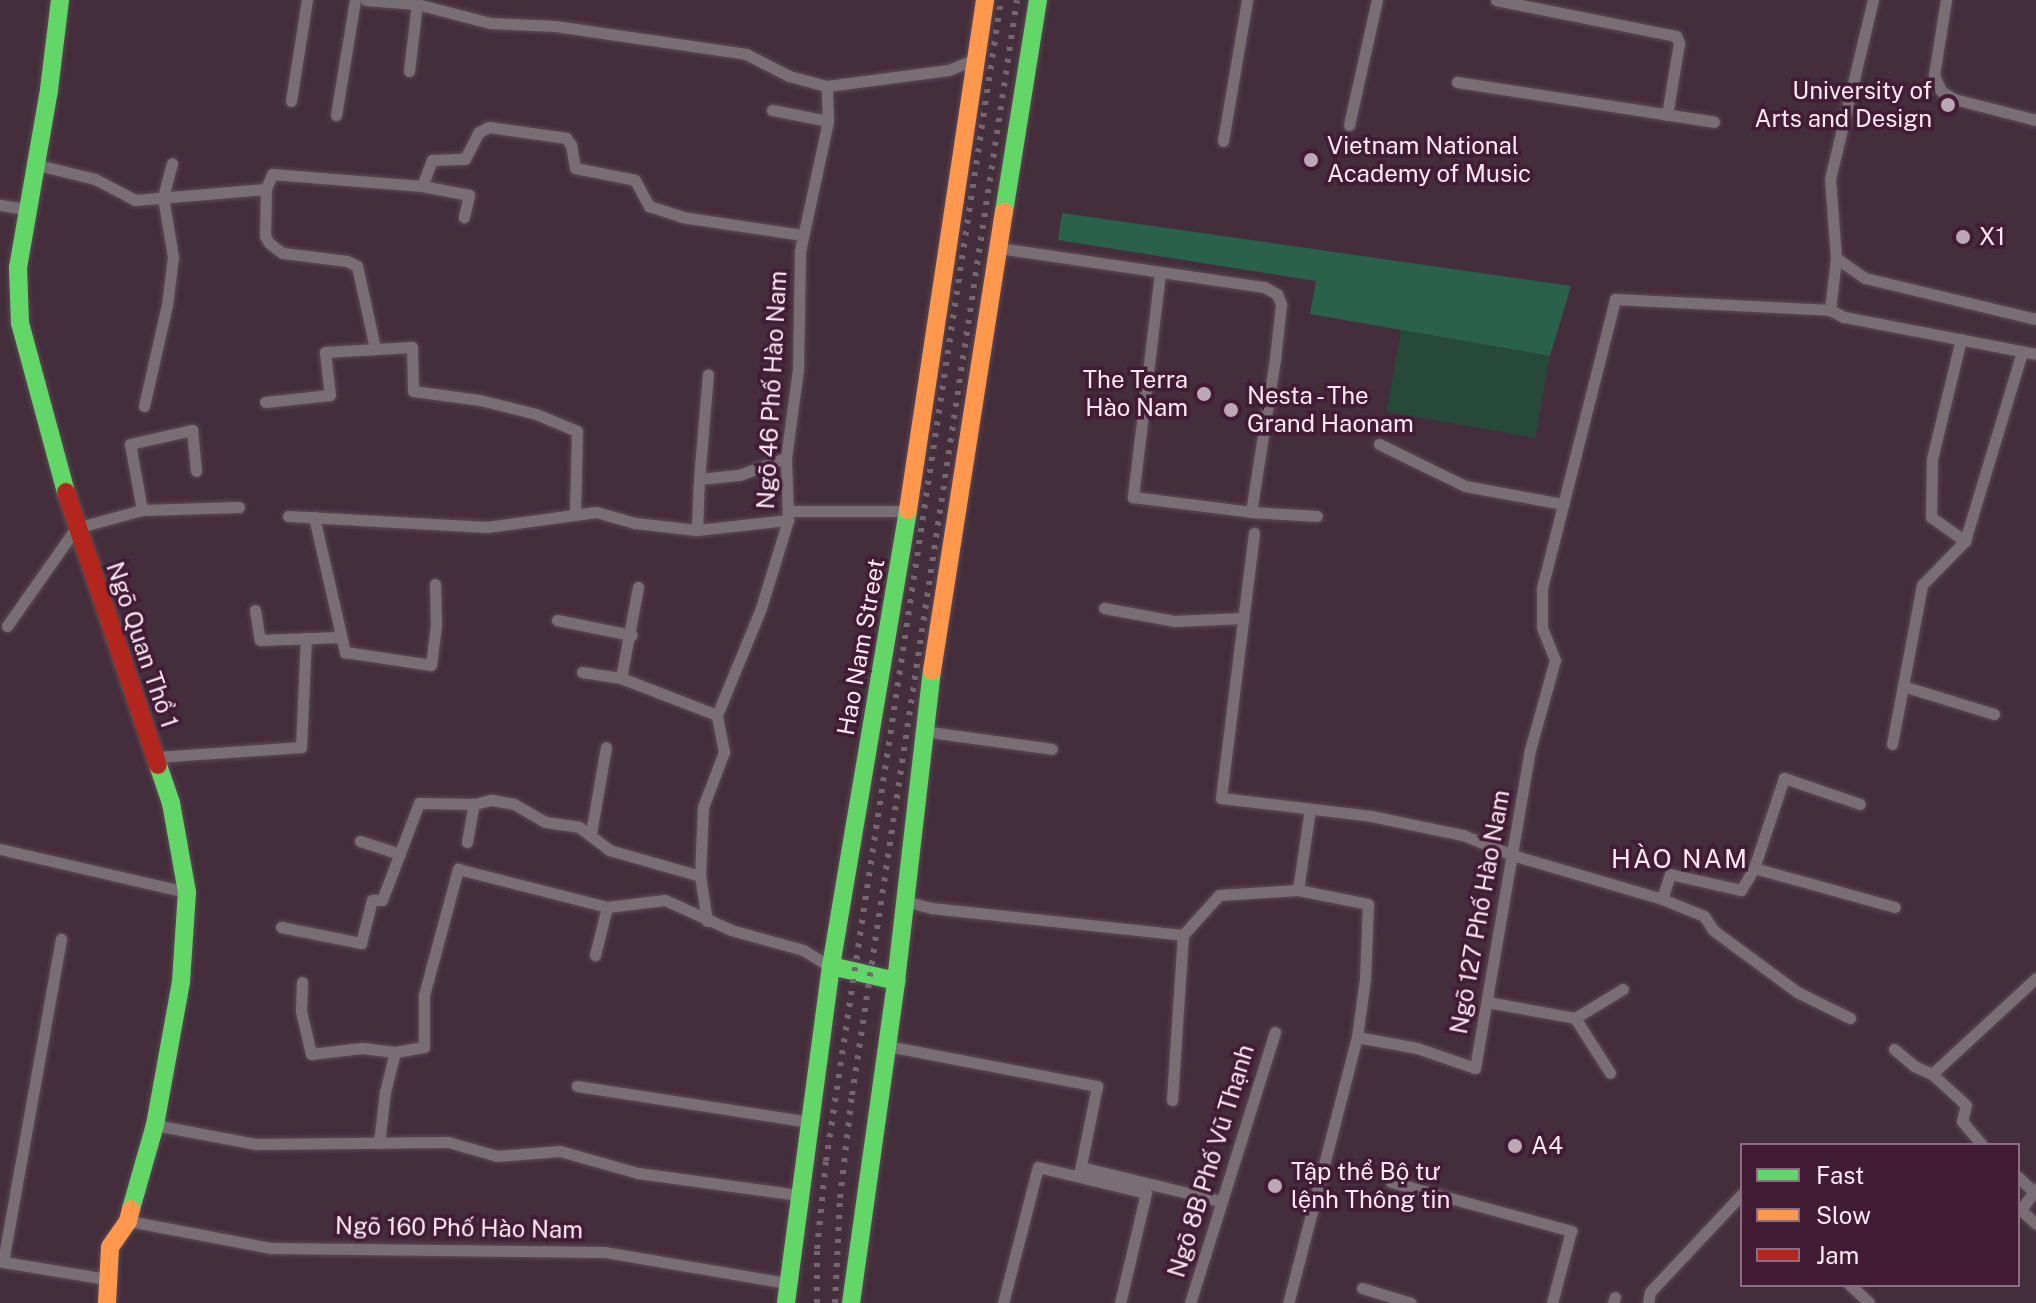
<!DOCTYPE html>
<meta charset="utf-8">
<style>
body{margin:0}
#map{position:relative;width:2036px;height:1303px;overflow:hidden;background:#442e3c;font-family:"Public Sans",sans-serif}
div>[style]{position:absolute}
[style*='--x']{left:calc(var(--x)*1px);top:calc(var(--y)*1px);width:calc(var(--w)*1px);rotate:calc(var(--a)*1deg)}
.green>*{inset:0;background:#27493a;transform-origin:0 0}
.forest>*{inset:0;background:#29614b}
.roads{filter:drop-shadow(0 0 2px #5c4a55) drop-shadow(0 0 2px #5c4a55)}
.lane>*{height:11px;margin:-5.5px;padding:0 5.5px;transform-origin:5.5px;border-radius:5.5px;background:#7a6e75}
.fast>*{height:18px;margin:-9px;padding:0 9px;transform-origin:9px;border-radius:9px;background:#63d668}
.slow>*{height:18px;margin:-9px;padding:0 9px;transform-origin:9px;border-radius:9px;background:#ff974d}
.jam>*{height:18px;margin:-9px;padding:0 9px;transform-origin:9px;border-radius:9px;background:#b3261e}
.rail>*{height:6px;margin-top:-3px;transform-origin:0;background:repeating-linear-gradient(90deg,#75676f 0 4px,transparent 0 12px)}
.dots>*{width:22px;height:22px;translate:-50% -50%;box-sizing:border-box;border:4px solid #421b35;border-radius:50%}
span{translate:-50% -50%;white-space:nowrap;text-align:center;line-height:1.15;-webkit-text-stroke:7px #421b35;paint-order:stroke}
.poi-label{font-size:24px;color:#fde8f4}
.right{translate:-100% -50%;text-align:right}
.left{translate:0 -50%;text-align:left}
.street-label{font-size:24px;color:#fde8f4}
.neighbourhood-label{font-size:26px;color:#fde8f4;letter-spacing:2px}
.legend{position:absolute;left:1740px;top:1143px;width:280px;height:144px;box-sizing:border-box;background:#421b35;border:2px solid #8d6d81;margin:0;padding:10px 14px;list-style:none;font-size:24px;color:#fde8f4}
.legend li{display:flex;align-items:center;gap:16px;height:40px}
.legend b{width:40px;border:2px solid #8d6d81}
</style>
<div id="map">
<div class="green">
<i style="left:1401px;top:330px;width:151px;height:83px;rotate:10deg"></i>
</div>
<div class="forest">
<i style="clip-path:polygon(1062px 213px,1571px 286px,1550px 356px,1310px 314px,1316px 281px,1058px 240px)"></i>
</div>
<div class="roads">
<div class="lane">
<i style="--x:366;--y:0;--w:51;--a:4.5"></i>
<i style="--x:417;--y:4;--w:75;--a:14.6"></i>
<i style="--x:490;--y:23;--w:65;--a:2.6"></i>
<i style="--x:555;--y:26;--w:193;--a:8.3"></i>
<i style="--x:746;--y:54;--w:48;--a:27.1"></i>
<i style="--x:789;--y:76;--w:39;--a:15"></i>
<i style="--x:827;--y:86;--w:123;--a:-7.5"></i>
<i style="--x:949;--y:70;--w:25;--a:-23"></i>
<i style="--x:1496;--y:0;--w:184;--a:11.3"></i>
<i style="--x:1676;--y:36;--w:8;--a:67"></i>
<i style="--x:1679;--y:43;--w:73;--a:99.5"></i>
<i style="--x:1946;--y:0;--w:76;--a:99.1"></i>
<i style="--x:1934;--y:75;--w:17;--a:66"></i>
<i style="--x:1941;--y:91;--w:15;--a:32"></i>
<i style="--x:1954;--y:99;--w:85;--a:14.4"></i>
<i style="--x:409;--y:71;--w:67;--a:-83.2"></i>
<i style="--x:1457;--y:82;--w:260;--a:8.8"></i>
<i style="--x:291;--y:101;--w:102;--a:-81"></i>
<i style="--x:772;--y:110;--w:57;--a:11.1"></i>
<i style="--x:336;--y:115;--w:117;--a:-80.6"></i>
<i style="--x:1349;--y:125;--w:128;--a:-77.4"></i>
<i style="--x:1223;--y:141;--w:143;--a:-80.3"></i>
<i style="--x:38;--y:165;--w:59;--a:13.8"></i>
<i style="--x:95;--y:179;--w:45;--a:27.7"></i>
<i style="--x:135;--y:200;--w:131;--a:-4.8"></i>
<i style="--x:422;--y:186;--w:48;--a:10.8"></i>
<i style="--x:469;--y:195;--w:23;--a:103"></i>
<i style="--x:0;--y:205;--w:25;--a:9"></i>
<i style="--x:999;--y:248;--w:268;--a:8.4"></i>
<i style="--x:1264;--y:287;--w:15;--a:28"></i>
<i style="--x:1277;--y:294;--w:11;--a:68"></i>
<i style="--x:1281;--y:304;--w:55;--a:96.2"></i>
<i style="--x:1275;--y:359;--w:155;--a:98.9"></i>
<i style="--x:1251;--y:512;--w:66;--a:3.5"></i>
<i style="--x:1836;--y:258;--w:35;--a:35"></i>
<i style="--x:1865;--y:278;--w:176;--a:13.5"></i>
<i style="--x:1160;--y:273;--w:226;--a:96.9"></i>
<i style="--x:1133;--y:497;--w:119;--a:7.2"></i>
<i style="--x:1830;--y:310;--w:52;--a:-83.4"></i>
<i style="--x:1836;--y:258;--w:79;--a:-94.3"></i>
<i style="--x:1830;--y:179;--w:184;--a:-76.5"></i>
<i style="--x:1961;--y:339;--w:123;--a:103.6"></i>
<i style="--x:1932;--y:459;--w:58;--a:91"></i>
<i style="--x:1931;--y:517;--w:42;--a:35.2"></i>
<i style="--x:375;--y:348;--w:84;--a:-102.4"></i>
<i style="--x:357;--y:266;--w:11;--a:-153"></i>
<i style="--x:347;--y:261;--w:65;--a:-173"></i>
<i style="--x:282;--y:253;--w:16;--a:-142"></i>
<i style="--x:269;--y:243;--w:8;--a:-120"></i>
<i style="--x:265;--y:236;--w:47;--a:-88.8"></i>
<i style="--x:266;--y:189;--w:16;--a:-68"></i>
<i style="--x:272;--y:174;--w:150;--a:4.6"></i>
<i style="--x:422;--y:186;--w:28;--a:-69"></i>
<i style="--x:432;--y:160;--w:33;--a:-2"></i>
<i style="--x:465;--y:159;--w:30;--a:-63"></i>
<i style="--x:479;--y:132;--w:11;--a:-27"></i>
<i style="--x:489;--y:127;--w:78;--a:8.1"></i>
<i style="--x:566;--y:138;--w:9;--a:54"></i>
<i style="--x:571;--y:145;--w:23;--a:80"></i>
<i style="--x:575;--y:168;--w:61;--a:11.3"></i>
<i style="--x:635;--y:180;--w:30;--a:62"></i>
<i style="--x:649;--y:206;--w:35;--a:18"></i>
<i style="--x:682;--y:217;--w:122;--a:8.5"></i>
<i style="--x:265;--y:402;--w:65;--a:-6.1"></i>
<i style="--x:330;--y:395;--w:43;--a:-96.6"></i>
<i style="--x:325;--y:352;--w:87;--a:-3.3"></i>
<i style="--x:412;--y:347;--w:44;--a:88.7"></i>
<i style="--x:413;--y:391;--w:68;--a:7.7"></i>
<i style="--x:480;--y:400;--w:58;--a:14"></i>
<i style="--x:536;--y:414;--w:44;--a:22.5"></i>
<i style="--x:577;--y:431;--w:83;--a:91.4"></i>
<i style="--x:144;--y:406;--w:104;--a:-77.2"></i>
<i style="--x:167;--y:305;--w:48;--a:-82.9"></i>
<i style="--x:173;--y:257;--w:61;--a:-99.5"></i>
<i style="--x:163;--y:197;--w:35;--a:-75"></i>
<i style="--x:1379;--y:444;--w:96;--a:26"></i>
<i style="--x:1465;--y:486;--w:100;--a:10.4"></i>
<i style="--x:699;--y:479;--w:105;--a:-85.1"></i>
<i style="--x:142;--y:510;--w:67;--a:-100.3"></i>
<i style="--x:130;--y:444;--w:64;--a:-12.7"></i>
<i style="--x:192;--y:430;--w:41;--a:84.4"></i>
<i style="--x:789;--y:511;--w:117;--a:0"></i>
<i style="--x:288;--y:516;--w:199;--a:3.2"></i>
<i style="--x:487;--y:527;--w:110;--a:-7.8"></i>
<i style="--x:596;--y:512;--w:41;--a:15.8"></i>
<i style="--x:635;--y:523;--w:62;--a:6.4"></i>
<i style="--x:697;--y:530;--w:92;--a:-6.3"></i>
<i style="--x:314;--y:517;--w:139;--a:77.1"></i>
<i style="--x:345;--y:652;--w:87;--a:8.6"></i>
<i style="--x:431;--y:665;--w:40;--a:-82.9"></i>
<i style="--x:436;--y:625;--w:41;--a:-91.4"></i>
<i style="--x:697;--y:530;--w:51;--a:-87.8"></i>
<i style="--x:699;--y:479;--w:40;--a:-5.7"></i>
<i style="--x:739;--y:475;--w:50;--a:-19.9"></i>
<i style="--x:1254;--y:533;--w:267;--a:97.1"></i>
<i style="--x:1221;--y:798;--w:151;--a:6.8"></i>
<i style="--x:1371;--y:816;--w:94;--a:11.7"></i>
<i style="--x:1463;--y:835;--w:53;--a:22.2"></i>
<i style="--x:1512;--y:855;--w:156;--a:16.3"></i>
<i style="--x:1662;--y:899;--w:26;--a:-72"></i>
<i style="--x:1670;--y:874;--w:73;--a:12.7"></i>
<i style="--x:1741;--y:890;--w:26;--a:-59"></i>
<i style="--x:1754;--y:868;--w:146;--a:15.5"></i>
<i style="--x:638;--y:587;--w:93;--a:100.6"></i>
<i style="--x:621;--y:678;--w:103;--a:21.1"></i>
<i style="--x:1104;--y:608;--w:71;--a:10.5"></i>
<i style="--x:1174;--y:621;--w:69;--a:-2.5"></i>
<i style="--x:255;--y:610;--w:30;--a:81"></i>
<i style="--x:260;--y:640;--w:79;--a:-2.2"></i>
<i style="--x:557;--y:620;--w:76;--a:11.5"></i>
<i style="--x:7;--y:626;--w:120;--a:-54.9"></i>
<i style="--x:76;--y:528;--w:68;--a:-15.3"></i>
<i style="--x:142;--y:510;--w:97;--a:-1.8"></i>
<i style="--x:582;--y:672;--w:39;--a:9"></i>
<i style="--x:1906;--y:687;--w:92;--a:17.1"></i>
<i style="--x:923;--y:731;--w:130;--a:7.9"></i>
<i style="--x:1892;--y:744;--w:162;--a:-79.3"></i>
<i style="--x:1922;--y:585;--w:62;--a:-45.7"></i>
<i style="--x:1965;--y:541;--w:197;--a:-73.2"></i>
<i style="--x:156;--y:757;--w:145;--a:-3.9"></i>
<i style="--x:301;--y:747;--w:109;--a:-87.4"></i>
<i style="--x:591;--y:833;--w:87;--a:-80.1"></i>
<i style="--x:360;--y:841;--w:42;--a:18"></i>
<i style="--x:467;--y:842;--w:39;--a:-80"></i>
<i style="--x:0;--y:849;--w:187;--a:13"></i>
<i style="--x:1754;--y:868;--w:95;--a:-71.6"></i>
<i style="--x:1784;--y:778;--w:80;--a:18.9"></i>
<i style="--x:1298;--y:890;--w:82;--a:-81.6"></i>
<i style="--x:1662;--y:899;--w:45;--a:22"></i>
<i style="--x:1704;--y:916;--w:17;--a:57"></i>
<i style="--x:1713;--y:930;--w:104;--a:36.4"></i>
<i style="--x:1797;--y:992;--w:59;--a:26.1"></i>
<i style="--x:905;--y:901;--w:27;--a:15"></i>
<i style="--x:931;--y:908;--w:253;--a:6.1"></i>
<i style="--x:707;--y:921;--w:46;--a:-98.8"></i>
<i style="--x:700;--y:876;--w:69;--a:-87.5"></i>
<i style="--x:703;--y:807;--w:59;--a:-69.1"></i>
<i style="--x:724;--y:752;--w:38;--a:-101"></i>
<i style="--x:717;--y:715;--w:116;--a:-67.6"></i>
<i style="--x:761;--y:608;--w:92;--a:-72.9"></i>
<i style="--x:788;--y:520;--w:62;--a:-91.8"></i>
<i style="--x:786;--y:458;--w:90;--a:-82.3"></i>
<i style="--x:798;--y:369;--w:118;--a:-89"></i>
<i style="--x:800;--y:251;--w:133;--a:-77.8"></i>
<i style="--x:828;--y:121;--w:35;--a:-92"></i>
<i style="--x:281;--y:927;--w:82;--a:11.3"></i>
<i style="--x:361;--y:943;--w:44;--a:-75.7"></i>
<i style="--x:372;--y:900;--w:10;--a:0"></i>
<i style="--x:382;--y:900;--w:104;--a:-69.1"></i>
<i style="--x:419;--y:803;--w:55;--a:1"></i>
<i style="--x:474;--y:804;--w:18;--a:-13"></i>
<i style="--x:492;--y:800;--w:22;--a:10"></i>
<i style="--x:514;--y:804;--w:36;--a:30"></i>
<i style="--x:545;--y:822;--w:34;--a:8"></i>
<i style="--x:579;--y:827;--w:38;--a:37"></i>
<i style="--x:609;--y:850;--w:95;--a:15.9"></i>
<i style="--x:1183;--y:935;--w:54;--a:-48"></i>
<i style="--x:1219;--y:895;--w:79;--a:-3.6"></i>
<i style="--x:1298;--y:890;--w:71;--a:11.3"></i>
<i style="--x:1368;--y:904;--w:75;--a:92.3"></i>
<i style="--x:1365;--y:979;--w:59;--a:97.9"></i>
<i style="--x:1357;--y:1037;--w:275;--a:104.5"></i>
<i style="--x:61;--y:939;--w:328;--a:100.2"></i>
<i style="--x:3;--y:1262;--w:105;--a:9.3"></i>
<i style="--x:595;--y:955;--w:49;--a:-76"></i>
<i style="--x:302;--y:982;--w:29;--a:92"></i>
<i style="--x:301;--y:1011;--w:44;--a:76.9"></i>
<i style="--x:311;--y:1054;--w:51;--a:-6.7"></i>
<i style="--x:362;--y:1048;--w:33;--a:7"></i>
<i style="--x:395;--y:1052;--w:29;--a:-10"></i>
<i style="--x:424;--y:1047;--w:52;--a:-90"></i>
<i style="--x:424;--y:995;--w:131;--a:-74.9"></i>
<i style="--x:458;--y:869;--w:154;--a:14.3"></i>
<i style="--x:607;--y:907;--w:58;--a:-6.9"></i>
<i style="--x:665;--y:900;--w:72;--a:24.4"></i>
<i style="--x:731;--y:930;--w:75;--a:15.5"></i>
<i style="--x:803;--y:950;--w:31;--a:31"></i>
<i style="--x:1487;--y:1002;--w:89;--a:10.3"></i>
<i style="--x:1575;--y:1018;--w:65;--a:57.5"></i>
<i style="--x:1575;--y:1018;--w:56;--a:-31.1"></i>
<i style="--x:1357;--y:1037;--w:61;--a:10.4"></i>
<i style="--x:1417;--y:1048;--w:61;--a:19"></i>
<i style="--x:1475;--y:1068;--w:323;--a:-80.2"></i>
<i style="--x:1530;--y:750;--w:93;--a:-74.5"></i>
<i style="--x:1555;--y:660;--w:35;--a:-112"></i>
<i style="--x:1542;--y:627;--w:39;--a:-90"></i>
<i style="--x:1542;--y:588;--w:298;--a:-75.8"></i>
<i style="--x:1615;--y:299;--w:215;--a:2.9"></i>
<i style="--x:1830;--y:310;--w:16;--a:27"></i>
<i style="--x:1844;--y:317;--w:196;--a:10.9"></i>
<i style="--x:887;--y:1046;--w:214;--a:10.8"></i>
<i style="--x:1097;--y:1086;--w:91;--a:101.4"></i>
<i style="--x:1894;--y:1049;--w:26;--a:40"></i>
<i style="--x:1914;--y:1066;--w:20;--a:24"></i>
<i style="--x:577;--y:1086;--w:235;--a:8.8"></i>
<i style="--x:1172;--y:1100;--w:165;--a:-86.2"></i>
<i style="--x:155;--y:1125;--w:103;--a:10.7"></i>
<i style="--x:256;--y:1144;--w:192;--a:-0.6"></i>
<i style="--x:448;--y:1142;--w:51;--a:15.9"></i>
<i style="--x:497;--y:1156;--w:63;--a:-4.5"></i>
<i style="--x:560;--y:1151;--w:81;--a:15.8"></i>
<i style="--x:638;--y:1173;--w:162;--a:7.8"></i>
<i style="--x:379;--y:1143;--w:51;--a:-83.3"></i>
<i style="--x:385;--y:1092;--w:41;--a:-76"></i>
<i style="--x:1982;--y:1145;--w:31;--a:-130"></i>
<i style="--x:1962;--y:1121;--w:16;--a:-76"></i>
<i style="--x:1966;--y:1105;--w:46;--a:-137.6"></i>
<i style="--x:1932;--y:1074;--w:142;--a:-42.7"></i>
<i style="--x:1081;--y:1167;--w:144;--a:13.7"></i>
<i style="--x:2018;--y:1177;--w:22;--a:43"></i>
<i style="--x:1391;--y:1182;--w:187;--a:15.2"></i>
<i style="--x:1571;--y:1231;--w:74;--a:104.8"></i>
<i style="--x:2036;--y:1189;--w:26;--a:126"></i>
<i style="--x:2021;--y:1210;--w:21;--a:43"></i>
<i style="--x:129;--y:1221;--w:145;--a:10.8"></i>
<i style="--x:271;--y:1248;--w:334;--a:0.7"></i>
<i style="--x:605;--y:1252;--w:184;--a:9.7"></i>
<i style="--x:1850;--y:1285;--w:26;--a:43"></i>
<i style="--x:1362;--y:1288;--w:51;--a:17"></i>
<i style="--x:1003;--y:1303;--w:140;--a:-75.6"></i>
<i style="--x:1038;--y:1167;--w:111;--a:13.5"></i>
<i style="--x:1146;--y:1193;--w:113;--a:103.3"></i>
<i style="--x:1190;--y:1303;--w:284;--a:-72.6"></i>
<i style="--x:1613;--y:1303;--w:6;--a:-72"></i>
<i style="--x:1648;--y:1303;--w:11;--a:-80"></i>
<i style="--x:1650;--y:1292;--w:134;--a:-46.8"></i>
</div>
<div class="fast">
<i style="--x:60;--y:0;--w:91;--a:97"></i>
<i style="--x:49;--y:90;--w:180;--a:99.9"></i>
<i style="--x:18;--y:267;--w:56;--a:88"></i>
<i style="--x:20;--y:323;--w:175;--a:74.8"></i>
<i style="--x:1004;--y:212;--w:215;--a:-80.9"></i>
<i style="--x:831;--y:966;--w:67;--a:13"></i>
<i style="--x:131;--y:1209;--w:87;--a:-74.1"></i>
<i style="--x:155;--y:1125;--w:145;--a:-79.7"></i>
<i style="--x:181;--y:982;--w:90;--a:-86.2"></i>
<i style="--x:187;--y:892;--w:90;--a:-100.2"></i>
<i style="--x:171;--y:803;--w:40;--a:-108.9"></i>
<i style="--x:786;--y:1303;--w:340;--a:-82.4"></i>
<i style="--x:831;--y:966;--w:462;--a:-80.4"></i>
<i style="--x:851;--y:1303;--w:325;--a:-82"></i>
<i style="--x:896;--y:981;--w:312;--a:-83.4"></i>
</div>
<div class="slow">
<i style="--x:908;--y:510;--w:516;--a:-81.41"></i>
<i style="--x:932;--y:671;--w:465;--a:-81.1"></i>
<i style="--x:107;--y:1303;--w:56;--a:-86.9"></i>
<i style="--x:110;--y:1247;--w:32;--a:-55"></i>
<i style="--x:128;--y:1221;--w:12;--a:-76"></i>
</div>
<div class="jam">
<i style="--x:66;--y:492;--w:288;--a:71.4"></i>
</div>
</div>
<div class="rail">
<i style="--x:817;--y:1303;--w:54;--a:-90"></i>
<i style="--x:817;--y:1249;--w:88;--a:-84.2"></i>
<i style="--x:826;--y:1161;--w:1174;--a:-81.43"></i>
<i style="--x:835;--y:1303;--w:105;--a:-87.3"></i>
<i style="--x:840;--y:1198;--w:104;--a:-83.4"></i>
<i style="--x:852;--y:1095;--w:1107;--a:-81.43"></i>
</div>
<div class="dots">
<i style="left:1948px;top:105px;background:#bca7b4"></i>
<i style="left:1311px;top:160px;background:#bca7b4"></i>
<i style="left:1963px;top:237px;background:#bca7b4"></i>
<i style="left:1204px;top:394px;background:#bca7b4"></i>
<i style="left:1231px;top:410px;background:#bca7b4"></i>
<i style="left:1515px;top:1146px;background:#bca7b4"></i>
<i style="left:1275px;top:1186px;background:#bca7b4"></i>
</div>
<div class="poi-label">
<span class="right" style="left:1932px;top:105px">University of<br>Arts and Design</span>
<span class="left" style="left:1327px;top:160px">Vietnam National<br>Academy of Music</span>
<span class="left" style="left:1979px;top:237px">X1</span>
<span class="right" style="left:1188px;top:394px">The Terra<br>Hào Nam</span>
<span class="left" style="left:1247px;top:410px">Nesta - The<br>Grand Haonam</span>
<span class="left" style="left:1531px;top:1146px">A4</span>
<span class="left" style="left:1291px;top:1186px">Tập thể Bộ tư<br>lệnh Thông tin</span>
</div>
<div class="street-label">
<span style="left:772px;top:390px;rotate:-87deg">Ngõ 46 Phố Hào Nam</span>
<span style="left:142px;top:645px;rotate:71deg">Ngõ Quan Thổ 1</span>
<span style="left:861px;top:647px;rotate:-80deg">Hao Nam Street</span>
<span style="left:1480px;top:912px;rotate:-80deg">Ngõ 127 Phố Hào Nam</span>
<span style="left:1211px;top:1161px;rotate:-73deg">Ngõ 8B Phố Vũ Thạnh</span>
<span style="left:459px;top:1228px;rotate:1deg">Ngõ 160 Phố Hào Nam</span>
</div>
<div class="neighbourhood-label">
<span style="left:1680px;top:859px">HÀO NAM</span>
</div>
<ul class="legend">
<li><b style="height:10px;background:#63d668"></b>Fast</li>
<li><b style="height:10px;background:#ff974d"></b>Slow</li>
<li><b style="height:10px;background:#b3261e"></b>Jam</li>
</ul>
</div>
